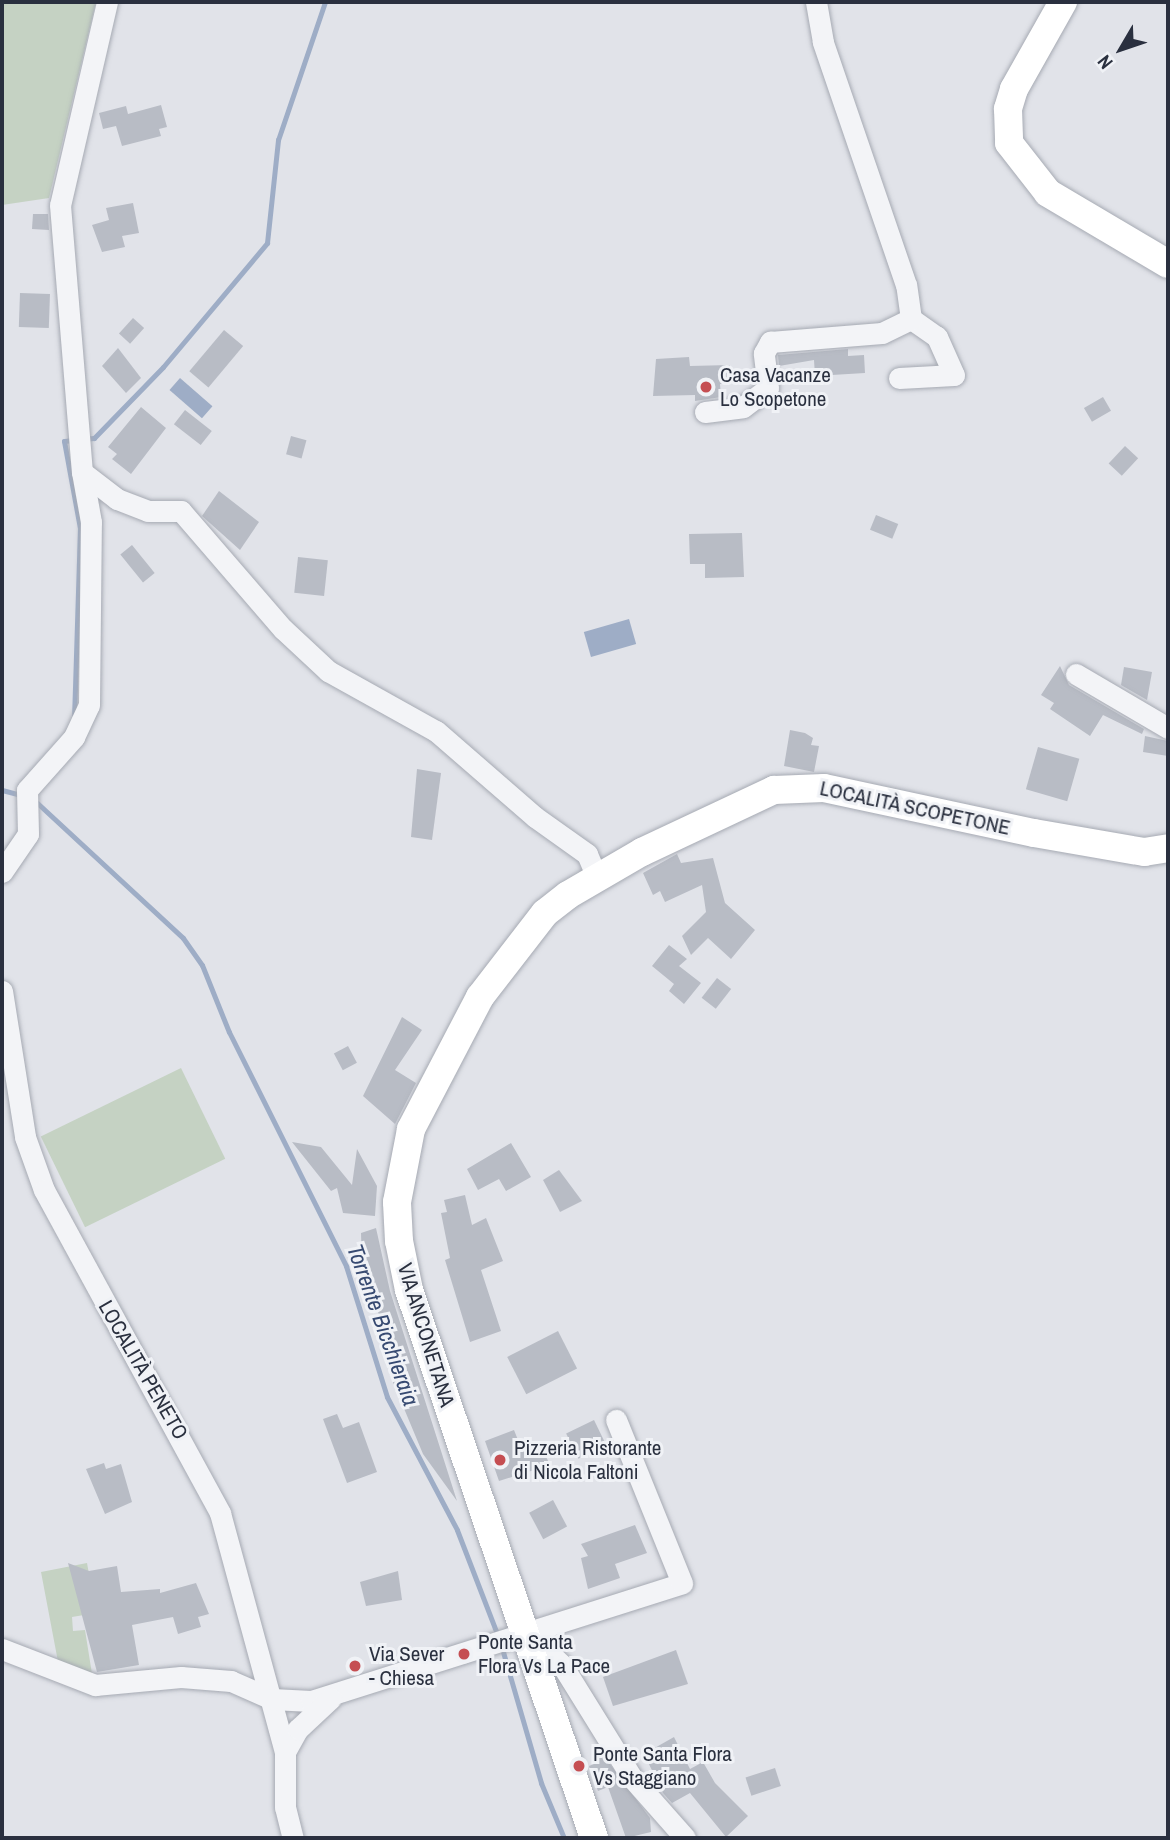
<!DOCTYPE html>
<meta charset="utf-8">
<style>
body{margin:0}
#map{position:relative;width:1170px;height:1840px;overflow:hidden;background:#e1e3e9;font-family:"Archivo Narrow",sans-serif}
div>[style]{position:absolute}
[style*='--x']{left:calc(var(--x)*1px);top:calc(var(--y)*1px);width:calc(var(--w)*1px);rotate:calc(var(--a)*1deg)}
.green>*{inset:0;background:#c5d2c3;transform-origin:0 0}
.water>*{inset:0;background:#9eadc6;transform-origin:0 0}
.stream>*{height:5px;margin:-2.5px;padding:0 2.5px;transform-origin:2.5px;border-radius:2.5px;background:#9eadc6}
.building>*{inset:0;background:#b8bcc5;transform-origin:0 0}
.roads{filter:drop-shadow(0 0 2px #a6aab3) drop-shadow(0 0 2px #a6aab3)}
.minor>*{height:21px;margin:-10.5px;padding:0 10.5px;transform-origin:10.5px;border-radius:10.5px;background:#f3f4f7}
.major>*{height:28px;margin:-14px;padding:0 14px;transform-origin:14px;border-radius:14px;background:#fff}
.dots>*{width:19px;height:19px;translate:-50% -50%;box-sizing:border-box;border:4px solid #f0f2f6;border-radius:50%}
span{translate:-50% -50%;white-space:nowrap;text-align:center;line-height:1.15;-webkit-text-stroke:6px #f0f2f6;paint-order:stroke}
.poi-label{font-size:21px;color:#2a303f}
.left{translate:0 -50%;text-align:left}
.street-label{font-size:21px;color:#2a303f}
.water-label{font-size:23px;color:#374a71;font-style:italic}
.frame{position:absolute;inset:0;border:4px solid #2a303f;pointer-events:none}
.north{position:absolute;left:1086px;top:14px;width:70px;height:70px;-webkit-text-stroke:5px #f0f2f6;paint-order:stroke;rotate:231deg;font-size:19px;font-weight:700;line-height:28px;text-align:center;color:#2a303f}
.north::after{content:'';display:block;margin:auto;width:24px;height:32px;background:#2a303f;clip-path:polygon(50% 0,100% 100%,50% 72%,0 100%)}
</style>
<div id="map">
<div class="green">
<i style="clip-path:polygon(2px 2px,96px 2px,49px 198px,2px 205px)"></i>
<i style="left:181px;top:1068px;width:101px;height:156px;rotate:64deg"></i>
<i style="clip-path:polygon(87px 1563px,96px 1613px,72px 1617px,73px 1631px,85px 1630px,92px 1674px,59px 1667px,41px 1572px)"></i>
</div>
<div class="water">
<i style="left:180px;top:378px;width:43px;height:16px;rotate:41deg"></i>
<i style="left:629px;top:619px;width:26px;height:47px;rotate:74deg"></i>
</div>
<div class="stream">
<i style="--x:83;--y:439;--w:11;--a:-5"></i>
<i style="--x:94;--y:438;--w:99;--a:-45.8"></i>
<i style="--x:163;--y:367;--w:162;--a:-50"></i>
<i style="--x:267;--y:243;--w:104;--a:-83.9"></i>
<i style="--x:278;--y:140;--w:146;--a:-71.2"></i>
<i style="--x:73;--y:440;--w:9;--a:174"></i>
<i style="--x:64;--y:441;--w:88;--a:79.6"></i>
<i style="--x:80;--y:528;--w:186;--a:91.8"></i>
<i style="--x:2;--y:790;--w:20;--a:15"></i>
<i style="--x:34;--y:800;--w:203;--a:42.8"></i>
<i style="--x:183;--y:938;--w:33;--a:55"></i>
<i style="--x:202;--y:965;--w:72;--a:68.1"></i>
<i style="--x:229;--y:1032;--w:262;--a:63.4"></i>
<i style="--x:346;--y:1266;--w:137;--a:72.6"></i>
<i style="--x:387;--y:1397;--w:150;--a:62.2"></i>
<i style="--x:457;--y:1530;--w:114;--a:68.9"></i>
<i style="--x:501;--y:1645;--w:144;--a:73.8"></i>
<i style="--x:541;--y:1783;--w:60;--a:67.3"></i>
</div>
<div class="building">
<i style="clip-path:polygon(161px 105px,167px 127px,159px 129px,161px 136px,122px 146px,116px 126px,103px 129px,99px 113px,126px 106px,128px 114px)"></i>
<i style="clip-path:polygon(133px 203px,139px 233px,122px 236px,125px 247px,102px 252px,92px 225px,109px 220px,106px 208px)"></i>
<i style="clip-path:polygon(33px 214px,48px 214px,49px 230px,32px 229px)"></i>
<i style="left:20px;top:293px;width:30px;height:34px;rotate:2deg"></i>
<i style="left:133px;top:318px;width:15px;height:21px;rotate:42deg"></i>
<i style="left:224px;top:330px;width:25px;height:54px;rotate:40deg"></i>
<i style="clip-path:polygon(118px 348px,141px 378px,126px 393px,102px 366px)"></i>
<i style="clip-path:polygon(848px 349px,848px 356px,864px 355px,865px 373px,815px 376px,814px 360px,779px 366px,778px 355px)"></i>
<i style="clip-path:polygon(689px 357px,690px 366px,730px 365px,731px 384px,720px 384px,721px 397px,695px 401px,695px 395px,653px 396px,656px 359px)"></i>
<i style="left:1103px;top:397px;width:16px;height:22px;rotate:60deg"></i>
<i style="clip-path:polygon(141px 407px,166px 428px,131px 474px,112px 459px,117px 454px,108px 447px)"></i>
<i style="left:185px;top:410px;width:34px;height:18px;rotate:38deg"></i>
<i style="left:291px;top:436px;width:16px;height:19px;rotate:15deg"></i>
<i style="left:1125px;top:446px;width:18px;height:24px;rotate:43deg"></i>
<i style="clip-path:polygon(219px 491px,259px 522px,240px 550px,202px 516px)"></i>
<i style="left:876px;top:515px;width:24px;height:16px;rotate:22deg"></i>
<i style="clip-path:polygon(742px 533px,744px 577px,705px 578px,705px 564px,690px 564px,689px 534px)"></i>
<i style="left:132px;top:545px;width:36px;height:15px;rotate:51deg"></i>
<i style="left:298px;top:557px;width:30px;height:36px;rotate:6deg"></i>
<i style="clip-path:polygon(1060px 666px,1069px 685px,1144px 729px,1142px 734px,1103px 715px,1090px 736px,1050px 709px,1054px 703px,1041px 695px)"></i>
<i style="clip-path:polygon(1124px 667px,1152px 672px,1147px 700px,1121px 685px)"></i>
<i style="clip-path:polygon(790px 730px,805px 733px,813px 738px,811px 745px,819px 746px,814px 772px,784px 766px)"></i>
<i style="clip-path:polygon(1145px 736px,1168px 741px,1168px 756px,1143px 752px)"></i>
<i style="left:1038px;top:747px;width:43px;height:44px;rotate:16deg"></i>
<i style="clip-path:polygon(417px 769px,441px 773px,432px 840px,411px 837px)"></i>
<i style="clip-path:polygon(677px 854px,681px 863px,713px 858px,725px 903px,755px 930px,731px 959px,708px 938px,691px 955px,682px 936px,706px 912px,702px 885px,665px 902px,660px 891px,653px 895px,643px 873px)"></i>
<i style="clip-path:polygon(669px 945px,687px 959px,679px 966px,701px 983px,684px 1004px,669px 991px,674px 984px,652px 966px)"></i>
<i style="left:717px;top:978px;width:18px;height:25px;rotate:38deg"></i>
<i style="clip-path:polygon(402px 1017px,422px 1030px,395px 1070px,416px 1083px,395px 1124px,363px 1096px)"></i>
<i style="left:348px;top:1046px;width:19px;height:16px;rotate:62deg"></i>
<i style="clip-path:polygon(292px 1142px,321px 1147px,352px 1185px,357px 1149px,377px 1186px,375px 1216px,343px 1213px,337px 1188px,331px 1191px)"></i>
<i style="clip-path:polygon(511px 1143px,531px 1177px,506px 1191px,499px 1179px,478px 1190px,467px 1169px)"></i>
<i style="clip-path:polygon(559px 1170px,582px 1201px,560px 1212px,543px 1180px)"></i>
<i style="clip-path:polygon(465px 1195px,472px 1225px,486px 1218px,503px 1261px,481px 1270px,501px 1331px,470px 1342px,445px 1260px,450px 1258px,441px 1213px,447px 1212px,444px 1200px)"></i>
<i style="clip-path:polygon(376px 1228px,390px 1291px,457px 1501px,423px 1454px,390px 1375px,395px 1373px,384px 1329px,362px 1266px,361px 1233px)"></i>
<i style="left:558px;top:1331px;width:42px;height:57px;rotate:63deg"></i>
<i style="clip-path:polygon(337px 1414px,343px 1428px,359px 1422px,377px 1472px,347px 1483px,323px 1419px)"></i>
<i style="left:594px;top:1420px;width:28px;height:31px;rotate:64deg"></i>
<i style="clip-path:polygon(514px 1430px,522px 1450px,539px 1442px,550px 1465px,499px 1481px,485px 1441px)"></i>
<i style="clip-path:polygon(104px 1463px,106px 1469px,121px 1464px,132px 1502px,105px 1514px,86px 1469px)"></i>
<i style="left:553px;top:1500px;width:30px;height:27px;rotate:62deg"></i>
<i style="clip-path:polygon(635px 1525px,647px 1553px,615px 1564px,620px 1578px,588px 1589px,581px 1558px,588px 1556px,581px 1544px)"></i>
<i style="clip-path:polygon(68px 1563px,89px 1571px,117px 1566px,121px 1592px,160px 1589px,160px 1593px,196px 1583px,209px 1614px,198px 1617px,201px 1627px,178px 1634px,173px 1617px,132px 1625px,139px 1665px,97px 1672px)"></i>
<i style="clip-path:polygon(398px 1571px,402px 1600px,366px 1606px,360px 1582px)"></i>
<i style="clip-path:polygon(676px 1650px,688px 1684px,613px 1706px,603px 1677px)"></i>
<i style="clip-path:polygon(674px 1737px,690px 1769px,703px 1762px,715px 1783px,748px 1816px,726px 1837px,690px 1793px,672px 1803px,663px 1793px,644px 1754px)"></i>
<i style="clip-path:polygon(597px 1747px,650px 1818px,651px 1832px,626px 1838px,608px 1787px,598px 1791px,589px 1766px,599px 1762px)"></i>
<i style="left:775px;top:1768px;width:19px;height:31px;rotate:72deg"></i>
</div>
<div class="roads">
<div class="minor">
<i style="--x:107;--y:2;--w:208;--a:103"></i>
<i style="--x:60;--y:205;--w:268;--a:85.3"></i>
<i style="--x:82;--y:472;--w:44;--a:37.6"></i>
<i style="--x:117;--y:499;--w:33;--a:21"></i>
<i style="--x:148;--y:511;--w:33;--a:0"></i>
<i style="--x:181;--y:511;--w:156;--a:49.2"></i>
<i style="--x:283;--y:629;--w:62;--a:43"></i>
<i style="--x:328;--y:671;--w:124;--a:29.1"></i>
<i style="--x:436;--y:731;--w:131;--a:41"></i>
<i style="--x:535;--y:817;--w:64;--a:35.4"></i>
<i style="--x:587;--y:854;--w:25;--a:67"></i>
<i style="--x:899;--y:378;--w:55;--a:-3.1"></i>
<i style="--x:954;--y:375;--w:42;--a:-114.1"></i>
<i style="--x:937;--y:337;--w:32;--a:-145"></i>
<i style="--x:705;--y:412;--w:38;--a:-7"></i>
<i style="--x:743;--y:407;--w:31;--a:-37"></i>
<i style="--x:768;--y:388;--w:35;--a:-97"></i>
<i style="--x:764;--y:353;--w:13;--a:-61"></i>
<i style="--x:770;--y:342;--w:112;--a:-4.6"></i>
<i style="--x:882;--y:333;--w:32;--a:-26"></i>
<i style="--x:911;--y:319;--w:34;--a:-98"></i>
<i style="--x:906;--y:285;--w:257;--a:-108.9"></i>
<i style="--x:823;--y:42;--w:41;--a:-99.9"></i>
<i style="--x:1076;--y:674;--w:107;--a:30.4"></i>
<i style="--x:2;--y:872;--w:46;--a:-55.6"></i>
<i style="--x:28;--y:834;--w:44;--a:-91.3"></i>
<i style="--x:27;--y:790;--w:71;--a:-48.4"></i>
<i style="--x:74;--y:737;--w:35;--a:-65"></i>
<i style="--x:89;--y:705;--w:183;--a:-89.4"></i>
<i style="--x:91;--y:522;--w:51;--a:-100.2"></i>
<i style="--x:2;--y:991;--w:148;--a:81"></i>
<i style="--x:25;--y:1137;--w:56;--a:70.3"></i>
<i style="--x:44;--y:1190;--w:368;--a:61.4"></i>
<i style="--x:220;--y:1513;--w:248;--a:74.8"></i>
<i style="--x:285;--y:1752;--w:55;--a:90"></i>
<i style="--x:285;--y:1807;--w:32;--a:76"></i>
<i style="--x:530;--y:1635;--w:44;--a:43.2"></i>
<i style="--x:562;--y:1665;--w:133;--a:58.2"></i>
<i style="--x:632;--y:1778;--w:80;--a:48.5"></i>
<i style="--x:2;--y:1649;--w:100;--a:21.2"></i>
<i style="--x:95;--y:1685;--w:86;--a:-5.3"></i>
<i style="--x:181;--y:1677;--w:50;--a:4.6"></i>
<i style="--x:231;--y:1681;--w:45;--a:23.7"></i>
<i style="--x:272;--y:1699;--w:39;--a:3"></i>
<i style="--x:311;--y:1701;--w:389;--a:-17.6"></i>
<i style="--x:682;--y:1583;--w:176;--a:-112"></i>
<i style="--x:285;--y:1752;--w:26;--a:-61"></i>
<i style="--x:298;--y:1729;--w:45;--a:-43.2"></i>
</div>
<div class="major">
<i style="--x:1063;--y:2;--w:100;--a:119.4"></i>
<i style="--x:1014;--y:89;--w:21;--a:107"></i>
<i style="--x:1008;--y:109;--w:34;--a:88"></i>
<i style="--x:1009;--y:143;--w:63;--a:52"></i>
<i style="--x:1048;--y:193;--w:139;--a:30.6"></i>
<i style="--x:594;--y:1838;--w:578;--a:-108.65"></i>
<i style="--x:409;--y:1290;--w:50;--a:-101.5"></i>
<i style="--x:399;--y:1241;--w:39;--a:-93"></i>
<i style="--x:397;--y:1202;--w:74;--a:-79.1"></i>
<i style="--x:411;--y:1129;--w:149;--a:-62.4"></i>
<i style="--x:480;--y:997;--w:106;--a:-52.3"></i>
<i style="--x:545;--y:913;--w:29;--a:-38"></i>
<i style="--x:568;--y:895;--w:86;--a:-30.2"></i>
<i style="--x:642;--y:852;--w:146;--a:-25.2"></i>
<i style="--x:774;--y:790;--w:50;--a:-2.3"></i>
<i style="--x:824;--y:788;--w:215;--a:12.1"></i>
<i style="--x:1034;--y:833;--w:112;--a:9.8"></i>
<i style="--x:1144;--y:852;--w:24;--a:-9"></i>
</div>
</div>
<div class="dots">
<i style="left:706px;top:387px;background:#c54e52"></i>
<i style="left:500px;top:1460px;background:#c54e52"></i>
<i style="left:464px;top:1654px;background:#c54e52"></i>
<i style="left:355px;top:1666px;background:#c54e52"></i>
<i style="left:579px;top:1766px;background:#c54e52"></i>
</div>
<div class="poi-label">
<span class="left" style="left:720px;top:387px">Casa Vacanze<br>Lo Scopetone</span>
<span class="left" style="left:514px;top:1460px">Pizzeria Ristorante<br>di Nicola Faltoni</span>
<span class="left" style="left:478px;top:1654px">Ponte Santa<br>Flora Vs La Pace</span>
<span class="left" style="left:369px;top:1666px">Via Sever<br>- Chiesa</span>
<span class="left" style="left:593px;top:1766px">Ponte Santa Flora<br>Vs Staggiano</span>
</div>
<div class="street-label">
<span style="left:915px;top:808px;rotate:12deg">LOCALITÀ SCOPETONE</span>
<span style="left:426px;top:1335px;rotate:73deg">VIA ANCONETANA</span>
<span style="left:143px;top:1370px;rotate:60deg">LOCALITÀ PENETO</span>
</div>
<div class="water-label">
<span style="left:383px;top:1325px;rotate:70deg">Torrente Bicchieraia</span>
</div>
<div class="frame"></div>
<div class="north">N</div>
</div>
